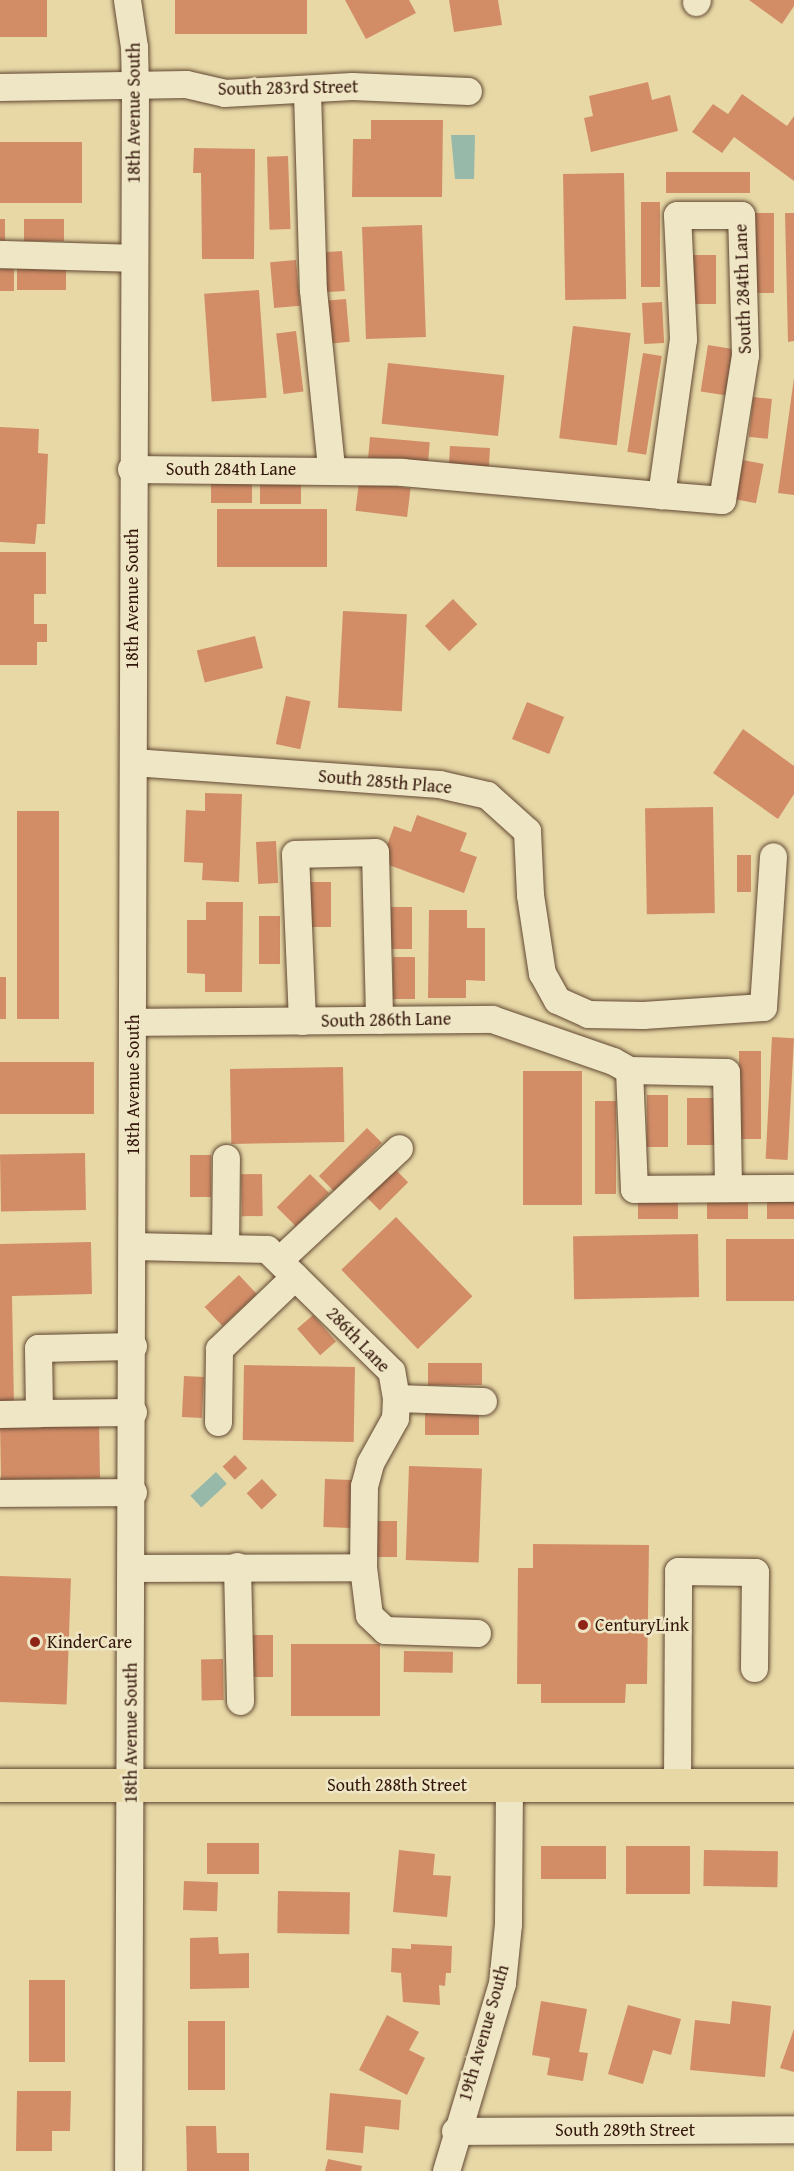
<!DOCTYPE html>
<style>
body{margin:0}
#map{position:relative;width:794px;height:2171px;overflow:hidden;background:#e7d8a6;font-family:"Gentium Book Plus",serif}
div>[style]{position:absolute}
[style*='--x']{left:calc(var(--x)*1px);top:calc(var(--y)*1px);width:calc(var(--w)*1px);rotate:calc(var(--a)*1deg)}
.water>*{inset:0;background:#97b9aa;transform-origin:0 0}
.building>*{inset:0;background:#d28d67;transform-origin:0 0}
.roads{filter:drop-shadow(0 0 2px #614732) drop-shadow(0 0 2px #614732)}
.minor>*{height:27px;margin:-13.5px;padding:0 13.5px;transform-origin:13.5px;border-radius:13.5px;background:#efe6c5}
.major>*{height:33px;margin:-16.5px;padding:0 16.5px;transform-origin:16.5px;border-radius:16.5px;background:#e7d8a6}
.dots>*{width:16px;height:16px;translate:-50% -50%;box-sizing:border-box;border:3px solid #efe6c5;border-radius:50%}
span{translate:-50% -50%;white-space:nowrap;text-align:center;line-height:1.15;-webkit-text-stroke:5px #efe6c5;paint-order:stroke}
.street-label{font-size:18px;color:#34170b}
.poi-label{font-size:18px;color:#34170b}
.left{translate:0 -50%;text-align:left}
</style>
<div id="map">
<div class="water">
<i style="clip-path:polygon(451px 135px,475px 135px,474px 179px,455px 179px)"></i>
<i style="left:216px;top:1472px;width:16px;height:35px;rotate:47deg"></i>
</div>
<div class="building">
<i style="left:0;top:0;width:47px;height:37px"></i>
<i style="left:175px;top:0;width:132px;height:34px"></i>
<i style="clip-path:polygon(345px 0,409px 0,416px 13px,366px 39px)"></i>
<i style="clip-path:polygon(449px 0,498px 0,502px 25px,454px 32px)"></i>
<i style="clip-path:polygon(749px 0,794px 0,794px 6px,782px 24px)"></i>
<i style="clip-path:polygon(648px 82px,652px 100px,670px 95px,678px 131px,591px 152px,584px 118px,593px 116px,589px 96px)"></i>
<i style="clip-path:polygon(742px 94px,787px 126px,794px 116px,794px 181px,734px 137px,722px 153px,692px 132px,713px 104px,728px 114px)"></i>
<i style="clip-path:polygon(371px 120px,443px 120px,442px 197px,352px 197px,353px 139px,371px 139px)"></i>
<i style="left:0;top:142px;width:82px;height:61px"></i>
<i style="clip-path:polygon(194px 148px,255px 149px,254px 259px,202px 259px,201px 173px,193px 173px)"></i>
<i style="left:288px;top:156px;width:73px;height:21px;rotate:88deg"></i>
<i style="left:750px;top:172px;width:21px;height:84px;rotate:90deg"></i>
<i style="left:624px;top:173px;width:126px;height:61px;rotate:89deg"></i>
<i style="left:641px;top:202px;width:19px;height:85px"></i>
<i style="left:754px;top:213px;width:20px;height:80px"></i>
<i style="clip-path:polygon(785px 213px,794px 213px,794px 341px,788px 342px)"></i>
<i style="left:0;top:219px;width:5px;height:22px"></i>
<i style="left:24px;top:219px;width:40px;height:22px"></i>
<i style="left:422px;top:225px;width:112px;height:60px;rotate:88deg"></i>
<i style="left:342px;top:251px;width:40px;height:21px;rotate:86deg"></i>
<i style="left:688px;top:255px;width:28px;height:49px"></i>
<i style="left:296px;top:260px;width:46px;height:26px;rotate:85deg"></i>
<i style="left:66px;top:265px;width:25px;height:49px;rotate:90deg"></i>
<i style="left:0;top:269px;width:14px;height:22px"></i>
<i style="left:259px;top:290px;width:108px;height:55px;rotate:86deg"></i>
<i style="left:346px;top:299px;width:43px;height:21px;rotate:85deg"></i>
<i style="left:662px;top:302px;width:41px;height:20px;rotate:87deg"></i>
<i style="left:573px;top:326px;width:58px;height:113px;rotate:7deg"></i>
<i style="left:296px;top:331px;width:61px;height:20px;rotate:83deg"></i>
<i style="left:708px;top:345px;width:25px;height:47px;rotate:9deg"></i>
<i style="left:643px;top:353px;width:19px;height:100px;rotate:9deg"></i>
<i style="left:388px;top:363px;width:117px;height:61px;rotate:6deg"></i>
<i style="clip-path:polygon(794px 378px,794px 495px,778px 493px)"></i>
<i style="left:753px;top:397px;width:19px;height:40px;rotate:6deg"></i>
<i style="clip-path:polygon(0 427px,39px 429px,38px 453px,48px 454px,45px 524px,37px 524px,35px 544px,0 542px)"></i>
<i style="left:370px;top:437px;width:60px;height:21px;rotate:5deg"></i>
<i style="left:450px;top:446px;width:40px;height:21px;rotate:3deg"></i>
<i style="left:743px;top:460px;width:21px;height:40px;rotate:11deg"></i>
<i style="left:301px;top:481px;width:23px;height:41px;rotate:90deg"></i>
<i style="left:211px;top:482px;width:41px;height:21px"></i>
<i style="left:359px;top:482px;width:52px;height:29px;rotate:7deg"></i>
<i style="left:327px;top:509px;width:58px;height:110px;rotate:90deg"></i>
<i style="clip-path:polygon(0 552px,46px 552px,46px 594px,34px 594px,34px 624px,47px 624px,47px 642px,37px 642px,37px 665px,0 665px)"></i>
<i style="left:453px;top:599px;width:35px;height:39px;rotate:46deg"></i>
<i style="left:343px;top:611px;width:64px;height:97px;rotate:3deg"></i>
<i style="left:255px;top:636px;width:33px;height:60px;rotate:76deg"></i>
<i style="left:286px;top:696px;width:25px;height:49px;rotate:12deg"></i>
<i style="left:527px;top:702px;width:40px;height:40px;rotate:22deg"></i>
<i style="clip-path:polygon(743px 729px,794px 766px,794px 794px,778px 819px,713px 773px)"></i>
<i style="clip-path:polygon(205px 793px,242px 794px,239px 882px,202px 880px,203px 863px,184px 862px,186px 810px,205px 811px)"></i>
<i style="left:713px;top:807px;width:106px;height:68px;rotate:89deg"></i>
<i style="left:17px;top:811px;width:42px;height:208px"></i>
<i style="clip-path:polygon(417px 815px,467px 833px,460px 851px,477px 857px,464px 893px,381px 862px,394px 826px,411px 832px)"></i>
<i style="left:276px;top:841px;width:42px;height:20px;rotate:87deg"></i>
<i style="left:737px;top:855px;width:14px;height:37px"></i>
<i style="left:307px;top:882px;width:24px;height:45px"></i>
<i style="clip-path:polygon(206px 902px,243px 902px,242px 992px,205px 992px,205px 974px,187px 973px,187px 920px,206px 920px)"></i>
<i style="left:391px;top:907px;width:21px;height:42px"></i>
<i style="clip-path:polygon(429px 910px,467px 910px,467px 928px,485px 928px,485px 981px,466px 980px,466px 998px,428px 998px)"></i>
<i style="left:259px;top:916px;width:21px;height:48px"></i>
<i style="left:393px;top:957px;width:22px;height:42px"></i>
<i style="left:0;top:977px;width:6px;height:42px"></i>
<i style="left:772px;top:1037px;width:22px;height:122px;rotate:3deg"></i>
<i style="left:739px;top:1051px;width:22px;height:88px"></i>
<i style="left:94px;top:1062px;width:52px;height:94px;rotate:90deg"></i>
<i style="left:343px;top:1067px;width:75px;height:113px;rotate:89deg"></i>
<i style="left:523px;top:1071px;width:59px;height:134px"></i>
<i style="left:647px;top:1095px;width:21px;height:52px"></i>
<i style="left:687px;top:1098px;width:27px;height:47px"></i>
<i style="left:595px;top:1101px;width:21px;height:93px"></i>
<i style="left:367px;top:1128px;width:21px;height:68px;rotate:45deg"></i>
<i style="left:85px;top:1153px;width:57px;height:85px;rotate:89deg"></i>
<i style="left:190px;top:1155px;width:21px;height:42px"></i>
<i style="left:394px;top:1168px;width:20px;height:40px;rotate:45deg"></i>
<i style="left:262px;top:1174px;width:42px;height:21px;rotate:89deg"></i>
<i style="left:310px;top:1174px;width:27px;height:47px;rotate:45deg"></i>
<i style="left:638px;top:1198px;width:40px;height:21px"></i>
<i style="left:707px;top:1199px;width:41px;height:20px"></i>
<i style="left:767px;top:1200px;width:27px;height:19px"></i>
<i style="left:396px;top:1217px;width:110px;height:76px;rotate:46deg"></i>
<i style="left:698px;top:1234px;width:63px;height:125px;rotate:89deg"></i>
<i style="left:794px;top:1239px;width:62px;height:68px;rotate:90deg"></i>
<i style="clip-path:polygon(91px 1242px,92px 1294px,12px 1296px,14px 1407px,0 1407px,0 1244px)"></i>
<i style="left:239px;top:1275px;width:26px;height:47px;rotate:47deg"></i>
<i style="left:313px;top:1315px;width:35px;height:21px;rotate:49deg"></i>
<i style="left:482px;top:1363px;width:22px;height:54px;rotate:90deg"></i>
<i style="left:244px;top:1365px;width:111px;height:75px;rotate:1deg"></i>
<i style="left:184px;top:1376px;width:20px;height:41px;rotate:3deg"></i>
<i style="left:425px;top:1413px;width:54px;height:22px"></i>
<i style="left:99px;top:1420px;width:58px;height:99px;rotate:89deg"></i>
<i style="left:235px;top:1455px;width:18px;height:17px;rotate:47deg"></i>
<i style="left:409px;top:1466px;width:73px;height:94px;rotate:2deg"></i>
<i style="left:262px;top:1479px;width:22px;height:21px;rotate:47deg"></i>
<i style="left:325px;top:1479px;width:27px;height:48px;rotate:2deg"></i>
<i style="left:376px;top:1521px;width:21px;height:36px"></i>
<i style="clip-path:polygon(533px 1544px,649px 1545px,647px 1684px,626px 1684px,625px 1703px,541px 1703px,541px 1684px,517px 1684px,518px 1568px,533px 1568px)"></i>
<i style="left:0;top:1576px;width:71px;height:126px;rotate:2deg"></i>
<i style="left:252px;top:1635px;width:21px;height:42px"></i>
<i style="left:291px;top:1644px;width:89px;height:72px"></i>
<i style="left:404px;top:1651px;width:49px;height:21px;rotate:1deg"></i>
<i style="left:223px;top:1659px;width:41px;height:22px;rotate:89deg"></i>
<i style="left:207px;top:1843px;width:52px;height:31px"></i>
<i style="left:541px;top:1846px;width:65px;height:33px"></i>
<i style="left:626px;top:1846px;width:64px;height:48px"></i>
<i style="clip-path:polygon(399px 1850px,435px 1854px,433px 1875px,451px 1876px,447px 1917px,393px 1912px)"></i>
<i style="left:704px;top:1850px;width:74px;height:36px;rotate:1deg"></i>
<i style="left:184px;top:1881px;width:34px;height:29px;rotate:2deg"></i>
<i style="left:278px;top:1891px;width:72px;height:42px;rotate:1deg"></i>
<i style="clip-path:polygon(218px 1937px,219px 1954px,249px 1953px,249px 1988px,190px 1989px,190px 1938px)"></i>
<i style="clip-path:polygon(411px 1944px,452px 1946px,451px 1973px,446px 1973px,445px 1986px,439px 1985px,440px 2005px,403px 2002px,401px 1973px,391px 1972px,392px 1948px,411px 1949px)"></i>
<i style="left:29px;top:1980px;width:36px;height:82px"></i>
<i style="clip-path:polygon(541px 2001px,587px 2009px,579px 2052px,588px 2053px,583px 2081px,547px 2075px,550px 2058px,532px 2055px)"></i>
<i style="clip-path:polygon(732px 2001px,771px 2006px,765px 2077px,690px 2070px,695px 2020px,730px 2024px)"></i>
<i style="clip-path:polygon(628px 2005px,681px 2019px,671px 2055px,653px 2050px,643px 2084px,608px 2074px)"></i>
<i style="clip-path:polygon(387px 2015px,419px 2032px,409px 2050px,425px 2058px,407px 2095px,359px 2070px)"></i>
<i style="left:188px;top:2021px;width:37px;height:69px"></i>
<i style="clip-path:polygon(794px 2029px,794px 2072px,780px 2068px)"></i>
<i style="clip-path:polygon(17px 2091px,71px 2091px,70px 2131px,52px 2131px,52px 2151px,16px 2151px)"></i>
<i style="clip-path:polygon(330px 2093px,401px 2100px,399px 2130px,365px 2126px,363px 2153px,326px 2150px)"></i>
<i style="clip-path:polygon(186px 2126px,216px 2126px,217px 2153px,249px 2153px,249px 2171px,187px 2171px)"></i>
<i style="clip-path:polygon(328px 2159px,362px 2166px,361px 2171px,325px 2171px)"></i>
</div>
<div class="roads">
<div class="minor">
<i style="--x:127;--y:0;--w:48;--a:81.5"></i>
<i style="--x:134;--y:47;--w:40;--a:88.6"></i>
<i style="--x:135;--y:87;--w:2084;--a:90.19"></i>
<i style="--x:696;--y:2;--w:2;--a:-63"></i>
<i style="--x:0;--y:87;--w:186;--a:-0.9"></i>
<i style="--x:186;--y:84;--w:39;--a:13"></i>
<i style="--x:224;--y:93;--w:128;--a:-3.1"></i>
<i style="--x:352;--y:86;--w:116;--a:2.5"></i>
<i style="--x:307;--y:92;--w:198;--a:88.3"></i>
<i style="--x:313;--y:290;--w:179;--a:84.2"></i>
<i style="--x:0;--y:254;--w:133;--a:1.7"></i>
<i style="--x:131;--y:469;--w:271;--a:0.6"></i>
<i style="--x:402;--y:472;--w:260;--a:5.1"></i>
<i style="--x:661;--y:495;--w:61;--a:4.7"></i>
<i style="--x:722;--y:500;--w:147;--a:-81"></i>
<i style="--x:745;--y:355;--w:140;--a:-91.6"></i>
<i style="--x:741;--y:215;--w:64;--a:180"></i>
<i style="--x:677;--y:215;--w:124;--a:87.2"></i>
<i style="--x:683;--y:339;--w:158;--a:98"></i>
<i style="--x:133;--y:762;--w:307;--a:4.1"></i>
<i style="--x:439;--y:784;--w:49;--a:12.9"></i>
<i style="--x:487;--y:795;--w:54;--a:42"></i>
<i style="--x:527;--y:831;--w:64;--a:87.3"></i>
<i style="--x:530;--y:895;--w:79;--a:81.3"></i>
<i style="--x:542;--y:973;--w:31;--a:61"></i>
<i style="--x:557;--y:1000;--w:34;--a:24"></i>
<i style="--x:588;--y:1014;--w:55;--a:1"></i>
<i style="--x:643;--y:1015;--w:120;--a:-3.8"></i>
<i style="--x:763;--y:1007;--w:151;--a:-86.2"></i>
<i style="--x:302;--y:1021;--w:167;--a:-92.4"></i>
<i style="--x:295;--y:854;--w:80;--a:-1.4"></i>
<i style="--x:375;--y:852;--w:168;--a:88.6"></i>
<i style="--x:133;--y:1022;--w:359;--a:-0.5"></i>
<i style="--x:492;--y:1019;--w:128;--a:19.1"></i>
<i style="--x:613;--y:1061;--w:18;--a:29"></i>
<i style="--x:629;--y:1070;--w:119;--a:87.6"></i>
<i style="--x:634;--y:1189;--w:160;--a:-0.4"></i>
<i style="--x:629;--y:1070;--w:97;--a:1.2"></i>
<i style="--x:726;--y:1072;--w:116;--a:89"></i>
<i style="--x:225;--y:1248;--w:90;--a:-89.4"></i>
<i style="--x:279;--y:1260;--w:164;--a:-43"></i>
<i style="--x:133;--y:1346;--w:95;--a:178.8"></i>
<i style="--x:38;--y:1348;--w:65;--a:89.1"></i>
<i style="--x:39;--y:1413;--w:94;--a:-0.6"></i>
<i style="--x:396;--y:1398;--w:87;--a:2"></i>
<i style="--x:0;--y:1414;--w:39;--a:-1"></i>
<i style="--x:218;--y:1422;--w:73;--a:-89.2"></i>
<i style="--x:219;--y:1349;--w:105;--a:-43.8"></i>
<i style="--x:0;--y:1493;--w:133;--a:-0.4"></i>
<i style="--x:237;--y:1566;--w:135;--a:88.7"></i>
<i style="--x:363;--y:1567;--w:48;--a:82.9"></i>
<i style="--x:369;--y:1615;--w:22;--a:43"></i>
<i style="--x:385;--y:1630;--w:92;--a:1.9"></i>
<i style="--x:133;--y:1568;--w:230;--a:-0.2"></i>
<i style="--x:363;--y:1567;--w:81;--a:-89.3"></i>
<i style="--x:364;--y:1486;--w:24;--a:-75"></i>
<i style="--x:370;--y:1463;--w:51;--a:-60.9"></i>
<i style="--x:395;--y:1418;--w:20;--a:-87"></i>
<i style="--x:396;--y:1398;--w:27;--a:-100"></i>
<i style="--x:391;--y:1371;--w:174;--a:-135.5"></i>
<i style="--x:267;--y:1249;--w:134;--a:-178.7"></i>
<i style="--x:677;--y:1785;--w:214;--a:-89.7"></i>
<i style="--x:678;--y:1571;--w:77;--a:0.7"></i>
<i style="--x:755;--y:1572;--w:96;--a:90.6"></i>
<i style="--x:455;--y:2131;--w:339;--a:-0.3"></i>
<i style="--x:446;--y:2171;--w:196;--a:-73.4"></i>
<i style="--x:502;--y:1983;--w:59;--a:-84.2"></i>
<i style="--x:508;--y:1924;--w:139;--a:-89.6"></i>
</div>
<div class="major">
<i style="--x:0;--y:1785;--w:794;--a:0"></i>
</div>
</div>
<div class="dots">
<i style="left:583px;top:1625px;background:#8f2418"></i>
<i style="left:35px;top:1642px;background:#8f2418"></i>
</div>
<div class="street-label">
<span style="left:288px;top:88px;rotate:-1deg">South 283rd Street</span>
<span style="left:134px;top:113px;rotate:-90deg">18th Avenue South</span>
<span style="left:743px;top:289px;rotate:-92deg">South 284th Lane</span>
<span style="left:231px;top:469px">South 284th Lane</span>
<span style="left:132px;top:599px;rotate:-90deg">18th Avenue South</span>
<span style="left:385px;top:782px;rotate:5deg">South 285th Place</span>
<span style="left:386px;top:1020px;rotate:-1deg">South 286th Lane</span>
<span style="left:133px;top:1085px;rotate:-90deg">18th Avenue South</span>
<span style="left:358px;top:1340px;rotate:46deg">286th Lane</span>
<span style="left:131px;top:1733px;rotate:-90deg">18th Avenue South</span>
<span style="left:397px;top:1785px">South 288th Street</span>
<span style="left:484px;top:2033px;rotate:-74deg">19th Avenue South</span>
<span style="left:625px;top:2130px">South 289th Street</span>
</div>
<div class="poi-label">
<span class="left" style="left:595px;top:1625px">CenturyLink</span>
<span class="left" style="left:47px;top:1642px">KinderCare</span>
</div>
</div>
